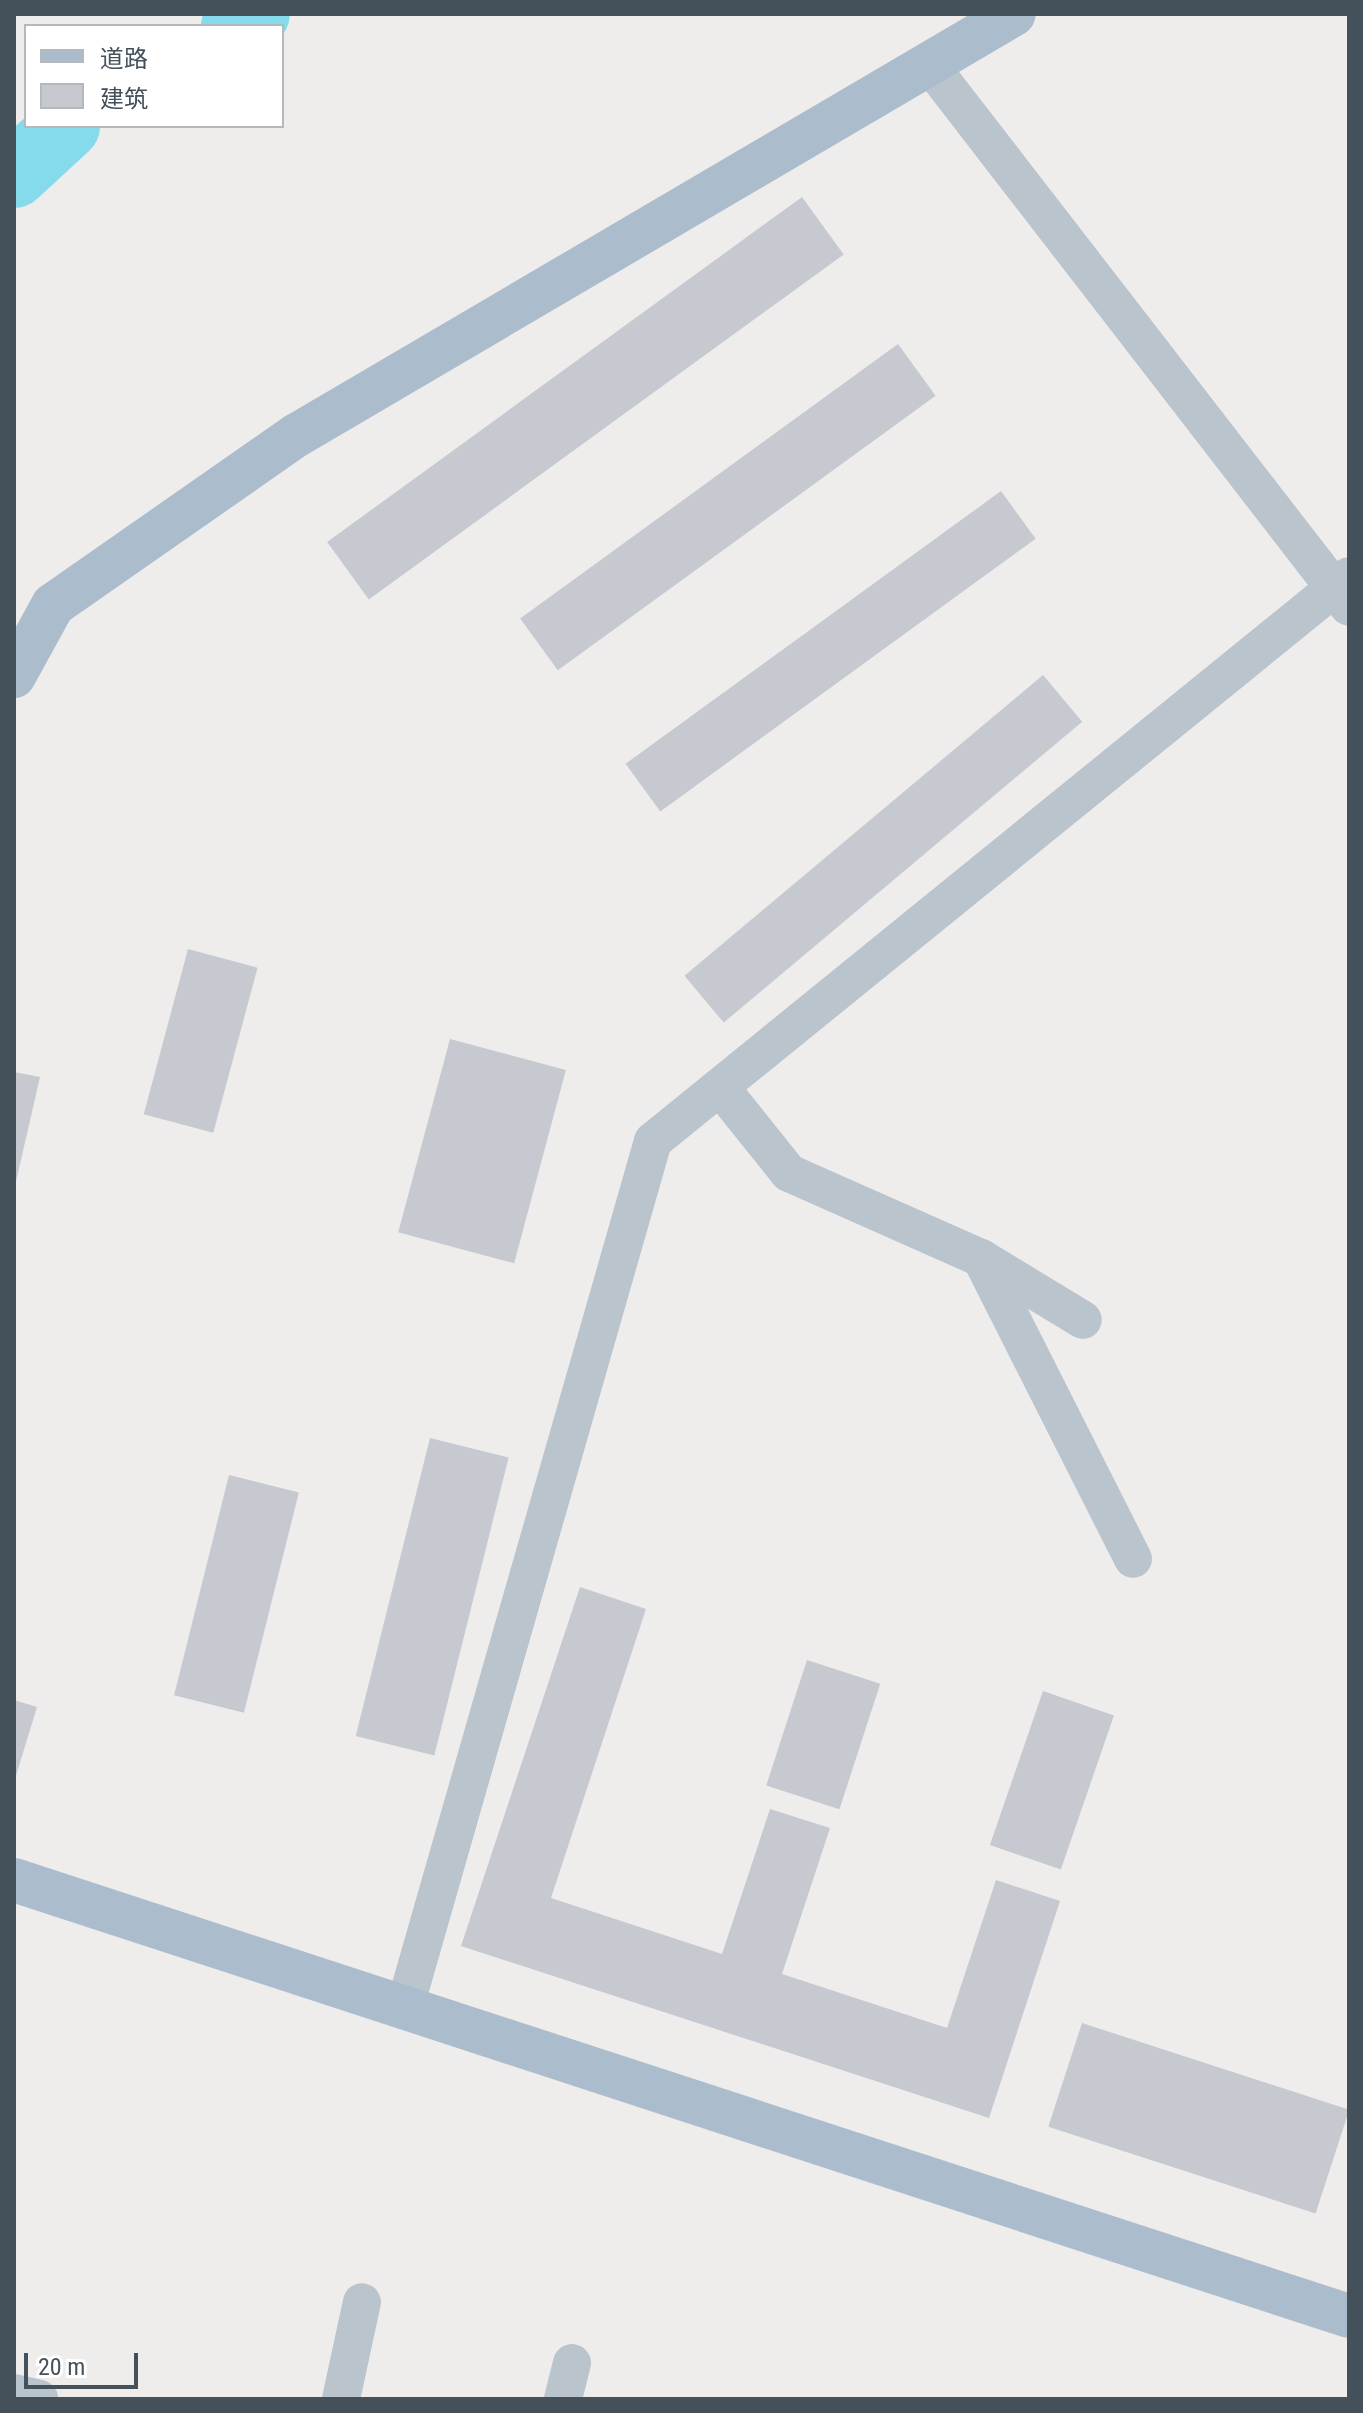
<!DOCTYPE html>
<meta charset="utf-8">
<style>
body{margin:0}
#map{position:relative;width:1363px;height:2413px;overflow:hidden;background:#efecec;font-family:"Roboto Condensed","Noto Sans SC",sans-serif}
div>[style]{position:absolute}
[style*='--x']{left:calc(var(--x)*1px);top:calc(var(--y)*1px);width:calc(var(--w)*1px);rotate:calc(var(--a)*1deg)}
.river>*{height:68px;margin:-34px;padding:0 34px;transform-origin:34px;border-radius:34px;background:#85daec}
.building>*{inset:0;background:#c6c9cf;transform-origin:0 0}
.minor>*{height:38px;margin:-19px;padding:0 19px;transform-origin:19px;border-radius:19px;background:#bac4cc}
.major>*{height:44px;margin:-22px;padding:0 22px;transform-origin:22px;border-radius:22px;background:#abbdcc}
span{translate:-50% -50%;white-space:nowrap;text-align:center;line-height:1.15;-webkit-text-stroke:6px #fff;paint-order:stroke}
.frame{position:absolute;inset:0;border:16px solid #44505a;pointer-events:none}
.legend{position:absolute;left:24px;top:24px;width:260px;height:104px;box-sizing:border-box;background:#fff;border:2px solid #b4b9bd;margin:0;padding:10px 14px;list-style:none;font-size:24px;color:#44505a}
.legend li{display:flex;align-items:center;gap:16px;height:40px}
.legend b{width:40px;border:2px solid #b4b9bd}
.scale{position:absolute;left:24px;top:2353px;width:114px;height:36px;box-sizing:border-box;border:4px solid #44505a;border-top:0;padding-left:10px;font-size:24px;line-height:28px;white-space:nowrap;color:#44505a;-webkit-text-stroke:6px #fff;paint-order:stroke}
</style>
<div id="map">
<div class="river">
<i style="--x:235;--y:26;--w:24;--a:-30"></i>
<i style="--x:14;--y:174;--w:71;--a:-42.7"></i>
</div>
<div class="building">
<i style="left:802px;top:197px;width:71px;height:587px;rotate:54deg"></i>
<i style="left:898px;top:344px;width:64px;height:467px;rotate:54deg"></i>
<i style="left:1001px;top:491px;width:59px;height:464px;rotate:54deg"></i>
<i style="left:1043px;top:675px;width:61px;height:468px;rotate:50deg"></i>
<i style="left:188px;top:949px;width:72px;height:171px;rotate:15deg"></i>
<i style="left:450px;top:1039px;width:120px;height:200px;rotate:15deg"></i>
<i style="clip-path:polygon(14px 1072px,40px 1077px,15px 1186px,14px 1186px)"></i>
<i style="left:430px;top:1438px;width:81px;height:307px;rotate:14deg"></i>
<i style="left:229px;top:1475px;width:72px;height:227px;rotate:14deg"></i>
<i style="clip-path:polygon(580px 1587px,646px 1609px,551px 1898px,722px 1954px,770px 1809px,830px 1828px,782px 1974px,947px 2028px,996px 1880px,1060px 1901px,989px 2118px,461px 1946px)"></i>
<i style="left:807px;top:1660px;width:77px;height:132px;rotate:18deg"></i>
<i style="left:1043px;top:1691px;width:75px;height:163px;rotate:19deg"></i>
<i style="clip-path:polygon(14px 1700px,37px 1707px,15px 1779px,14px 1779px)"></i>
<i style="left:1082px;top:2023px;width:281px;height:109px;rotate:18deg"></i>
</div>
<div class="minor">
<i style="--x:929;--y:64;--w:686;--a:52.28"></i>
<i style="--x:720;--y:1087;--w:110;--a:51.3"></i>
<i style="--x:789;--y:1173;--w:210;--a:23.9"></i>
<i style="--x:981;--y:1258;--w:119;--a:31.3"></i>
<i style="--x:981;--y:1258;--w:337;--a:63.2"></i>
<i style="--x:404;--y:2010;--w:904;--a:-74.01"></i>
<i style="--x:653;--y:1141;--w:896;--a:-39.07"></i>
<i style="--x:14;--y:2393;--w:26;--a:13"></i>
<i style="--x:341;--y:2399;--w:99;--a:-77.8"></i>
<i style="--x:563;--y:2399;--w:37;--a:-76"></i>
</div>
<div class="major">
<i style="--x:14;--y:676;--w:81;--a:-61.2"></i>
<i style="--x:53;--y:605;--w:297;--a:-34.9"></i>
<i style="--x:297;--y:435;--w:831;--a:-30.42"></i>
<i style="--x:14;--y:1880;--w:1404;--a:18.09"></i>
</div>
<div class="frame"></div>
<ul class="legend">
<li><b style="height:10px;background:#abbdcc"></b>道路</li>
<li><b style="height:22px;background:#c6c9cf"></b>建筑</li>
</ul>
<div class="scale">20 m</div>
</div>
